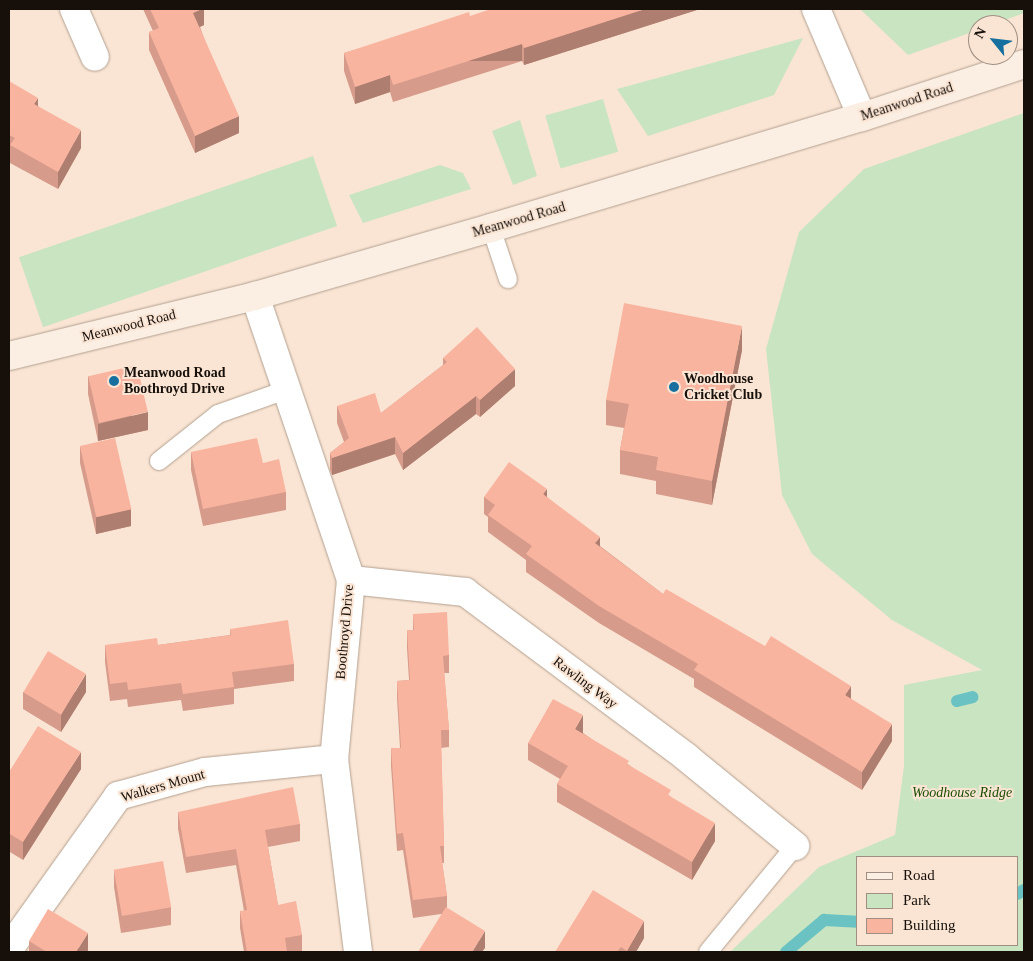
<!DOCTYPE html>
<style>
body{margin:0}
#map{position:relative;width:1033px;height:961px;overflow:hidden;background:#fae5d4;font-family:Georgia,serif}
div>[style]{position:absolute}
[style*='--x']{left:calc(var(--x)*1px);top:calc(var(--y)*1px);width:calc(var(--w)*1px);rotate:calc(var(--a)*1deg)}
.green>*{inset:0;background:#c9e4c1;transform-origin:0 0}
.stream>*{height:12px;margin:-6px;padding:0 6px;transform-origin:6px;border-radius:6px;background:#6ac2c3}
.roads{filter:drop-shadow(0 0 1px #b3a090) drop-shadow(0 0 1px #b3a090)}
.lane>*{height:18px;margin:-9px;padding:0 9px;transform-origin:9px;border-radius:9px;background:#fff}
.street>*{height:28px;margin:-14px;padding:0 14px;transform-origin:14px;border-radius:14px;background:#fff}
.secondary>*{height:28px;margin:-14px;padding:0 14px;transform-origin:14px;border-radius:14px;background:#fbeee3}
.wall>*{inset:0;background:#d69b8a}
.shaded-wall>*{inset:0;background:#ae7e70;transform-origin:0 0}
.building>*{inset:0;background:#f9b4a0;transform-origin:0 0}
.dots>*{width:14px;height:14px;translate:-50% -50%;box-sizing:border-box;border:2px solid #fae5d4;border-radius:50%}
span{translate:-50% -50%;white-space:nowrap;text-align:center;line-height:1.15;-webkit-text-stroke:4px #fae5d4;paint-order:stroke}
.street-label{font-size:14px;color:#160f0a}
.poi-label{font-size:14px;color:#160f0a;font-weight:700}
.left{translate:0 -50%;text-align:left}
.park-label{font-size:14px;color:#1b4e00;font-style:italic}
.frame{position:absolute;inset:0;border:10px solid #160f0a;pointer-events:none}
.legend{position:absolute;left:856px;top:856px;width:162px;height:90px;box-sizing:border-box;background:#fae5d4;border:1px solid #9f8f83;margin:0;padding:6px 9px;list-style:none;font-size:15px;color:#160f0a}
.legend li{display:flex;align-items:center;gap:10px;height:25px}
.legend b{width:25px;border:1px solid #9f8f83}
.north{position:absolute;left:968px;top:15px;width:50px;height:50px;box-sizing:border-box;background:#fae5d4;border:1px solid #9f8f83;border-radius:50%;rotate:299deg;font-size:14px;font-weight:700;line-height:20px;text-align:center;color:#160f0a}
.north::after{content:'';display:block;margin:auto;width:18px;height:22px;background:#166f9e;clip-path:polygon(50% 0,100% 100%,50% 72%,0 100%)}
</style>
<div id="map">
<div class="green">
<i style="clip-path:polygon(860px 9px,1024px 9px,1024px 13px,991px 25px,978px 25px,978px 30px,908px 55px)"></i>
<i style="clip-path:polygon(803px 38px,774px 95px,648px 136px,617px 89px)"></i>
<i style="left:603px;top:99px;width:55px;height:60px;rotate:74deg"></i>
<i style="clip-path:polygon(evenodd,1024px 113px,1024px 952px,730px 952px,819px 867px,895px 835px,904px 766px,904px 685px,982px 670px,892px 620px,812px 554px,782px 495px,766px 349px,799px 232px,864px 169px,1024px 113px,1017px 857px,1017px 945px,857px 945px,857px 857px,1017px 857px)"></i>
<i style="clip-path:polygon(520px 120px,537px 176px,513px 185px,492px 131px)"></i>
<i style="left:313px;top:156px;width:74px;height:311px;rotate:71deg"></i>
<i style="clip-path:polygon(440px 165px,463px 173px,471px 189px,363px 223px,349px 195px)"></i>
</div>
<div class="stream">
<i style="--x:957;--y:701;--w:16;--a:-14"></i>
<i style="--x:1017;--y:894;--w:8;--a:-30"></i>
<i style="--x:786;--y:952;--w:50;--a:-40.1"></i>
<i style="--x:824;--y:920;--w:33;--a:3"></i>
</div>
<div class="roads">
<div class="lane">
<i style="--x:491;--y:228;--w:54;--a:71.6"></i>
<i style="--x:159;--y:461;--w:75;--a:-38.5"></i>
<i style="--x:218;--y:414;--w:72;--a:-19.4"></i>
<i style="--x:708;--y:952;--w:137;--a:-50.6"></i>
</div>
<div class="street">
<i style="--x:74;--y:9;--w:52;--a:66.4"></i>
<i style="--x:816;--y:9;--w:117;--a:66.9"></i>
<i style="--x:255;--y:296;--w:300;--a:71.3"></i>
<i style="--x:351;--y:580;--w:180;--a:95.4"></i>
<i style="--x:334;--y:759;--w:194;--a:82.9"></i>
<i style="--x:351;--y:580;--w:115;--a:6"></i>
<i style="--x:465;--y:592;--w:276;--a:36.7"></i>
<i style="--x:686;--y:757;--w:141;--a:39.2"></i>
<i style="--x:9;--y:949;--w:188;--a:-54.5"></i>
<i style="--x:118;--y:796;--w:90;--a:-15.4"></i>
<i style="--x:205;--y:772;--w:130;--a:-5.8"></i>
</div>
<div class="secondary">
<i style="--x:9;--y:356;--w:253;--a:-13.7"></i>
<i style="--x:255;--y:296;--w:246;--a:-16.1"></i>
<i style="--x:491;--y:228;--w:387;--a:-16.7"></i>
<i style="--x:862;--y:117;--w:170;--a:-18.1"></i>
</div>
</div>
<div class="wall">
<i style="clip-path:polygon(143px 9px,204px 9px,204px 25px,200px 27px,239px 133px,195px 153px,149px 50px,149px 32px,153px 31px)"></i>
<i style="clip-path:polygon(700px 9px,524px 65px,522px 61px,393px 102px,390px 92px,355px 104px,344px 71px,344px 53px,470px 16px)"></i>
<i style="clip-path:polygon(9px 81px,38px 106px,81px 148px,58px 189px,10px 163px,10px 153px,9px 152px)"></i>
<i style="clip-path:polygon(742px 350px,712px 505px,656px 494px,656px 481px,620px 474px,620px 450px,624px 428px,606px 425px,606px 400px)"></i>
<i style="clip-path:polygon(443px 358px,515px 386px,480px 417px,476px 414px,403px 470px,395px 454px,332px 475px,330px 470px,330px 453px,344px 442px,337px 423px,337px 406px,381px 413px,443px 365px)"></i>
<i style="clip-path:polygon(88px 376px,148px 430px,98px 441px,88px 394px)"></i>
<i style="clip-path:polygon(80px 446px,131px 526px,96px 534px,80px 463px)"></i>
<i style="clip-path:polygon(191px 452px,286px 492px,286px 510px,203px 526px,191px 470px)"></i>
<i style="clip-path:polygon(484px 497px,547px 497px,600px 546px,663px 594px,851px 699px,892px 741px,862px 790px,694px 687px,694px 679px,599px 623px,526px 572px,526px 560px,488px 532px,488px 517px,484px 514px)"></i>
<i style="clip-path:polygon(413px 614px,449px 655px,449px 673px,444px 673px,449px 730px,449px 747px,441px 748px,444px 846px,444px 863px,442px 863px,447px 896px,447px 908px,485px 948px,441px 914px,413px 918px,403px 850px,397px 851px,391px 766px,391px 748px,400px 748px,397px 698px,397px 681px,409px 680px,407px 648px,407px 630px,413px 630px)"></i>
<i style="clip-path:polygon(230px 629px,294px 664px,294px 681px,234px 689px,234px 704px,183px 711px,181px 700px,128px 707px,127px 699px,110px 701px,105px 662px,105px 645px,158px 645px,230px 635px)"></i>
<i style="clip-path:polygon(23px 692px,86px 692px,61px 732px,23px 709px)"></i>
<i style="clip-path:polygon(583px 733px,629px 765px,671px 797px,715px 841px,692px 880px,557px 802px,557px 784px,560px 779px,528px 760px,528px 743px)"></i>
<i style="clip-path:polygon(81px 769px,23px 860px,10px 852px,9px 854px,9px 772px)"></i>
<i style="clip-path:polygon(178px 812px,300px 824px,300px 841px,268px 847px,278px 905px,302px 935px,302px 952px,244px 952px,240px 928px,240px 911px,244px 911px,236px 865px,186px 873px,178px 829px)"></i>
<i style="clip-path:polygon(114px 870px,171px 907px,171px 925px,121px 933px,114px 887px)"></i>
<i style="clip-path:polygon(644px 938px,636px 952px,555px 952px)"></i>
<i style="clip-path:polygon(29px 941px,88px 950px,87px 952px,29px 952px)"></i>
</div>
<div class="shaded-wall">
<i style="clip-path:polygon(202px 9px,204px 9px,204px 25px,193px 30px,193px 13px)"></i>
<i style="clip-path:polygon(645px 9px,700px 9px,524px 65px,524px 48px)"></i>
<i style="left:522px;top:44px;width:17px;height:135px;rotate:90deg"></i>
<i style="clip-path:polygon(390px 75px,390px 92px,355px 104px,355px 87px)"></i>
<i style="clip-path:polygon(38px 98px,38px 115px,34px 104px)"></i>
<i style="clip-path:polygon(239px 116px,239px 133px,195px 153px,195px 136px)"></i>
<i style="clip-path:polygon(81px 130px,81px 148px,58px 189px,58px 172px)"></i>
<i style="clip-path:polygon(742px 326px,742px 350px,712px 505px,712px 481px)"></i>
<i style="clip-path:polygon(515px 369px,515px 386px,480px 417px,480px 400px)"></i>
<i style="clip-path:polygon(476px 396px,476px 414px,403px 470px,403px 453px)"></i>
<i style="clip-path:polygon(148px 412px,148px 430px,98px 441px,98px 424px)"></i>
<i style="clip-path:polygon(395px 437px,395px 454px,332px 475px,332px 458px)"></i>
<i style="clip-path:polygon(547px 489px,547px 507px,543px 494px)"></i>
<i style="clip-path:polygon(131px 509px,131px 526px,96px 534px,96px 516px)"></i>
<i style="clip-path:polygon(600px 537px,600px 554px,595px 543px)"></i>
<i style="clip-path:polygon(86px 674px,86px 692px,61px 732px,61px 715px)"></i>
<i style="clip-path:polygon(851px 686px,851px 703px,845px 695px)"></i>
<i style="clip-path:polygon(583px 715px,583px 733px,575px 746px,575px 729px)"></i>
<i style="clip-path:polygon(892px 724px,892px 741px,862px 790px,862px 772px)"></i>
<i style="clip-path:polygon(81px 752px,81px 769px,23px 860px,23px 842px)"></i>
<i style="clip-path:polygon(715px 823px,715px 841px,692px 880px,692px 862px)"></i>
<i style="clip-path:polygon(10px 834px,10px 852px,9px 854px,9px 836px)"></i>
<i style="clip-path:polygon(644px 921px,644px 938px,636px 952px,627px 952px,627px 951px)"></i>
<i style="clip-path:polygon(485px 931px,485px 948px,482px 952px,472px 952px)"></i>
<i style="clip-path:polygon(88px 933px,88px 950px,87px 952px,76px 952px)"></i>
</div>
<div class="building">
<i style="clip-path:polygon(150px 9px,202px 9px,193px 13px,239px 116px,195px 136px,149px 32px,159px 28px)"></i>
<i style="clip-path:polygon(491px 9px,645px 9px,524px 48px,522px 44px,393px 85px,390px 75px,355px 87px,344px 53px,469px 12px,470px 16px)"></i>
<i style="clip-path:polygon(9px 81px,38px 98px,34px 104px,81px 130px,58px 172px,10px 145px,15px 138px,9px 135px)"></i>
<i style="clip-path:polygon(624px 303px,742px 326px,712px 481px,656px 470px,658px 457px,620px 450px,629px 404px,606px 400px)"></i>
<i style="clip-path:polygon(477px 327px,515px 369px,480px 400px,476px 396px,403px 453px,395px 437px,332px 458px,330px 453px,349px 438px,337px 406px,375px 393px,381px 413px,447px 362px,443px 358px)"></i>
<i style="left:137px;top:365px;width:48px;height:50px;rotate:77deg"></i>
<i style="left:115px;top:438px;width:73px;height:36px;rotate:77deg"></i>
<i style="clip-path:polygon(257px 438px,263px 463px,279px 459px,286px 492px,203px 509px,191px 452px)"></i>
<i style="clip-path:polygon(509px 462px,547px 489px,543px 494px,600px 537px,595px 543px,663px 594px,666px 589px,765px 646px,771px 636px,851px 686px,845px 695px,892px 724px,862px 772px,694px 670px,698px 664px,599px 606px,526px 554px,532px 546px,488px 515px,495px 505px,484px 497px)"></i>
<i style="clip-path:polygon(447px 612px,449px 655px,443px 656px,449px 730px,441px 730px,444px 846px,440px 846px,447px 896px,413px 900px,403px 833px,397px 834px,391px 748px,401px 748px,397px 681px,410px 680px,407px 630px,414px 630px,413px 614px)"></i>
<i style="clip-path:polygon(288px 620px,294px 664px,232px 672px,234px 687px,183px 694px,181px 683px,128px 690px,127px 682px,110px 684px,105px 645px,157px 638px,158px 645px,231px 635px,230px 629px)"></i>
<i style="left:48px;top:651px;width:44px;height:48px;rotate:31deg"></i>
<i style="clip-path:polygon(553px 699px,583px 715px,575px 729px,629px 761px,627px 764px,671px 790px,668px 795px,715px 823px,692px 862px,557px 784px,568px 766px,528px 743px)"></i>
<i style="clip-path:polygon(38px 726px,81px 752px,23px 842px,10px 834px,9px 836px,9px 772px)"></i>
<i style="clip-path:polygon(293px 787px,300px 824px,265px 830px,278px 905px,296px 901px,302px 935px,285px 938px,287px 952px,247px 952px,240px 911px,247px 910px,236px 849px,186px 857px,178px 812px)"></i>
<i style="left:163px;top:861px;width:47px;height:50px;rotate:80deg"></i>
<i style="clip-path:polygon(593px 890px,644px 921px,627px 951px,621px 947px,617px 952px,555px 952px)"></i>
<i style="clip-path:polygon(446px 907px,485px 931px,472px 952px,418px 952px)"></i>
<i style="clip-path:polygon(48px 909px,88px 933px,76px 952px,47px 952px,29px 941px)"></i>
</div>
<div class="dots">
<i style="left:114px;top:381px;background:#166f9e"></i>
<i style="left:674px;top:387px;background:#166f9e"></i>
</div>
<div class="street-label">
<span style="left:907px;top:102px;rotate:-18deg">Meanwood Road</span>
<span style="left:519px;top:220px;rotate:-16deg">Meanwood Road</span>
<span style="left:129px;top:326px;rotate:-14deg">Meanwood Road</span>
<span style="left:345px;top:632px;rotate:-85deg">Boothroyd Drive</span>
<span style="left:585px;top:683px;rotate:37deg">Rawling Way</span>
<span style="left:163px;top:786px;rotate:-16deg">Walkers Mount</span>
</div>
<div class="poi-label">
<span class="left" style="left:124px;top:381px">Meanwood Road<br>Boothroyd Drive</span>
<span class="left" style="left:684px;top:387px">Woodhouse<br>Cricket Club</span>
</div>
<div class="park-label">
<span style="left:962px;top:793px">Woodhouse Ridge</span>
</div>
<div class="frame"></div>
<ul class="legend">
<li><b style="height:6px;background:#fbeee3"></b>Road</li>
<li><b style="height:14px;background:#c9e4c1"></b>Park</li>
<li><b style="height:14px;background:#f9b4a0"></b>Building</li>
</ul>
<div class="north">N</div>
</div>
